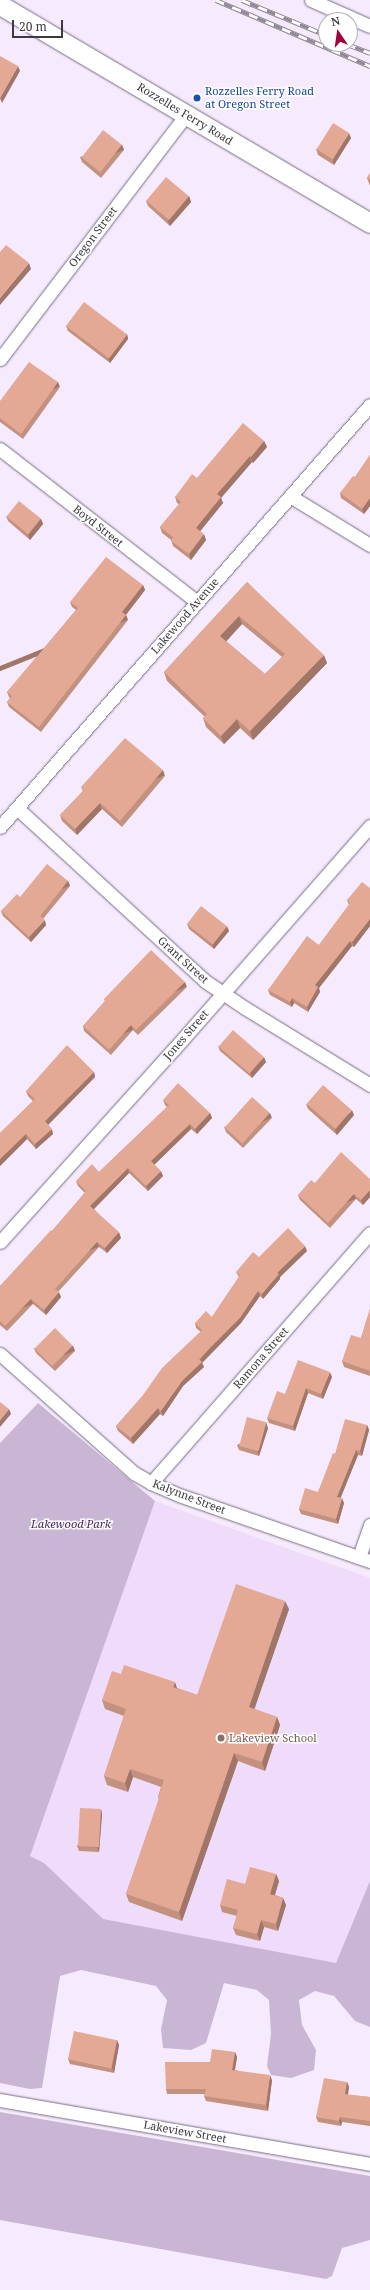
<!DOCTYPE html>
<style>
body{margin:0}
#map{position:relative;width:370px;height:2290px;overflow:hidden;background:#f6ebfe;font-family:"Noto Serif",serif}
div>[style]{position:absolute}
[style*='--x']{left:calc(var(--x)*1px);top:calc(var(--y)*1px);width:calc(var(--w)*1px);rotate:calc(var(--a)*1deg)}
.built>*{inset:0;background:#eedcfa}
.green>*{inset:0;background:#c8b6d4}
.roads{filter:drop-shadow(0 0 1px #786c80) drop-shadow(0 0 1px #786c80)}
.street>*{height:13px;margin:-6.5px;padding:0 6.5px;transform-origin:6.5px;border-radius:6.5px;background:#fff}
.secondary>*{height:19px;margin:-9.5px;padding:0 9.5px;transform-origin:9.5px;border-radius:9.5px;background:#fff}
.rail>*{height:4.5px;margin-top:-2.25px;transform-origin:0;background:repeating-linear-gradient(90deg,#fff 0 9px,#908895 0 18px);box-sizing:border-box;border-block:1px solid #908895}
.wall>*{inset:0;background:#c3917f}
.shaded-wall>*{inset:0;background:#9f7668;transform-origin:0 0}
.building>*{inset:0;background:#e3a994;transform-origin:0 0}
.dots>*{width:11px;height:11px;translate:-50% -50%;box-sizing:border-box;border:2px solid #fff;border-radius:50%}
span{translate:-50% -50%;white-space:nowrap;text-align:center;line-height:1.15;-webkit-text-stroke:3px #fff;paint-order:stroke}
.transit-label{font-size:11px;color:#164399}
.left{translate:0 -50%;text-align:left}
.street-label{font-size:11px;color:#3e3841}
.park-label{font-size:11px;color:#4a255f;font-style:italic}
.education-label{font-size:11px;color:#785e54}
.north{position:absolute;left:318px;top:12px;width:40px;height:40px;box-sizing:border-box;background:#fff;border:1px solid #b2afb3;border-radius:50%;rotate:347deg;font-size:11px;font-weight:700;line-height:16px;text-align:center;color:#3e3841}
.north::after{content:'';display:block;margin:auto;width:14px;height:18px;background:#a1013d;clip-path:polygon(50% 0,100% 100%,50% 72%,0 100%)}
.scale{position:absolute;left:12px;top:20px;width:51px;height:18px;box-sizing:border-box;border:2px solid #3e3841;border-top:0;padding-left:5px;font-size:12px;line-height:14px;white-space:nowrap;color:#3e3841;-webkit-text-stroke:3px #fff;paint-order:stroke}
</style>
<div id="map">
<div class="built">
<i style="clip-path:polygon(155px 1501px,370px 1578px,370px 1970px,4px 1926px)"></i>
</div>
<div class="green">
<i style="clip-path:polygon(38px 1403px,155px 1501px,30px 1856px,44px 1863px,103px 1919px,336px 1963px,370px 1881px,370px 2027px,355px 2021px,334px 1996px,315px 1991px,299px 2000px,302px 2025px,316px 2050px,314px 2070px,291px 2078px,271px 2075px,267px 2066px,271px 2034px,269px 2000px,257px 1990px,224px 1983px,206px 2043px,191px 2050px,163px 2048px,161px 2029px,167px 2000px,156px 1986px,81px 1970px,60px 1976px,42px 2088px,30px 2089px,0 2083px,0 1443px)"></i>
<i style="clip-path:polygon(0 2112px,370px 2176px,370px 2240px,342px 2248px,332px 2276px,326px 2279px,0 2220px)"></i>
</div>
<div class="roads">
<div class="street">
<i style="--x:311;--y:0;--w:64;--a:23.8"></i>
<i style="--x:0;--y:359;--w:307;--a:-52.7"></i>
<i style="--x:0;--y:449;--w:249;--a:37.8"></i>
<i style="--x:290;--y:496;--w:94;--a:31.5"></i>
<i style="--x:17;--y:808;--w:255;--a:42.6"></i>
<i style="--x:205;--y:981;--w:48;--a:34"></i>
<i style="--x:245;--y:1008;--w:147;--a:31.6"></i>
<i style="--x:0;--y:827;--w:561;--a:-48.76"></i>
<i style="--x:0;--y:1242;--w:260;--a:-48"></i>
<i style="--x:174;--y:1049;--w:297;--a:-48.7"></i>
<i style="--x:0;--y:1354;--w:179;--a:41.6"></i>
<i style="--x:134;--y:1473;--w:20;--a:30"></i>
<i style="--x:151;--y:1483;--w:30;--a:23"></i>
<i style="--x:179;--y:1495;--w:202;--a:19.1"></i>
<i style="--x:151;--y:1483;--w:332;--a:-48.8"></i>
<i style="--x:359;--y:1557;--w:34;--a:-71"></i>
<i style="--x:0;--y:2100;--w:375;--a:9.8"></i>
</div>
<div class="secondary">
<i style="--x:0;--y:5;--w:429;--a:30.5"></i>
</div>
</div>
<div class="rail">
<i style="--x:216;--y:0;--w:168;--a:23.2"></i>
<i style="--x:242;--y:0;--w:91;--a:22.6"></i>
<i style="--x:347;--y:44;--w:25;--a:21"></i>
</div>
<div class="wall">
<i style="clip-path:polygon(351px 138px,334px 165px,318px 155px,316px 149px)"></i>
<i style="clip-path:polygon(122px 145px,124px 150px,101px 178px,82px 162px,80px 157px)"></i>
<i style="clip-path:polygon(370px 173px,370px 186px,367px 178px)"></i>
<i style="clip-path:polygon(189px 196px,191px 202px,170px 226px,148px 206px,146px 201px)"></i>
<i style="clip-path:polygon(66px 326px,127px 334px,128px 339px,110px 363px,68px 331px)"></i>
<i style="clip-path:polygon(60px 387px,23px 439px,0 422px,0 401px)"></i>
<i style="clip-path:polygon(264px 441px,267px 447px,253px 463px,252px 462px,221px 498px,223px 503px,200px 531px,206px 540px,191px 560px,173px 546px,171px 540px,162px 533px,160px 527px,179px 504px,177px 503px,175px 497px,197px 478px)"></i>
<i style="clip-path:polygon(370px 455px,370px 506px,364px 514px,341px 498px,340px 493px,355px 477px)"></i>
<i style="clip-path:polygon(6px 516px,41px 519px,43px 524px,30px 540px,8px 521px)"></i>
<i style="clip-path:polygon(evenodd,247px 582px,327px 663px,253px 740px,240px 728px,224px 744px,206px 727px,203px 718px,205px 717px,167px 681px,164px 672px,247px 582px,242px 624px,282px 657px,265px 674px,226px 641px,242px 624px)"></i>
<i style="clip-path:polygon(143px 585px,145px 590px,126px 615px,128px 620px,41px 732px,9px 707px,7px 702px,10px 698px,9px 697px,7px 692px,76px 610px,72px 607px,70px 602px)"></i>
<i style="clip-path:polygon(165px 776px,122px 827px,102px 809px,77px 835px,62px 821px,60px 815px,83px 791px,81px 787px)"></i>
<i style="clip-path:polygon(68px 881px,70px 886px,43px 919px,46px 925px,31px 942px,3px 916px,1px 911px,20px 897px)"></i>
<i style="clip-path:polygon(370px 888px,370px 926px,354px 947px,352px 946px,319px 988px,320px 992px,308px 1012px,294px 1003px,292px 1007px,270px 995px,268px 990px,319px 945px,349px 905px,347px 900px)"></i>
<i style="clip-path:polygon(187px 924px,229px 931px,214px 949px,189px 929px)"></i>
<i style="clip-path:polygon(187px 987px,138px 1035px,133px 1030px,111px 1055px,84px 1031px,83px 1026px,105px 1001px,104px 999px)"></i>
<i style="clip-path:polygon(218px 1046px,266px 1062px,252px 1078px,220px 1051px)"></i>
<i style="clip-path:polygon(94px 1072px,95px 1077px,48px 1125px,53px 1134px,36px 1149px,27px 1139px,0 1166px,0 1133px,33px 1101px,28px 1096px,26px 1091px)"></i>
<i style="clip-path:polygon(163px 1100px,210px 1113px,212px 1118px,197px 1134px,191px 1129px,154px 1165px,163px 1176px,148px 1191px,129px 1173px,94px 1209px,121px 1238px,107px 1253px,99px 1247px,58px 1292px,61px 1297px,46px 1315px,33px 1304px,7px 1331px,0 1325px,0 1286px,52px 1231px,85px 1193px,78px 1186px,76px 1181px,99px 1172px,167px 1107px,165px 1105px)"></i>
<i style="clip-path:polygon(306px 1104px,354px 1115px,337px 1135px,308px 1109px)"></i>
<i style="clip-path:polygon(272px 1118px,243px 1148px,226px 1132px,224px 1127px)"></i>
<i style="clip-path:polygon(370px 1179px,370px 1197px,363px 1205px,356px 1199px,330px 1228px,300px 1200px,298px 1195px,315px 1183px)"></i>
<i style="clip-path:polygon(307px 1251px,280px 1277px,280px 1279px,263px 1299px,260px 1296px,241px 1323px,202px 1363px,204px 1367px,183px 1386px,163px 1416px,160px 1414px,133px 1444px,118px 1431px,116px 1426px,201px 1332px,196px 1328px,195px 1323px,212px 1317px,239px 1277px,236px 1272px,259px 1257px)"></i>
<i style="clip-path:polygon(370px 1309px,370px 1376px,344px 1367px,342px 1361px,361px 1338px)"></i>
<i style="clip-path:polygon(73px 1346px,75px 1351px,55px 1371px,36px 1353px,34px 1348px)"></i>
<i style="clip-path:polygon(332px 1377px,323px 1399px,308px 1393px,295px 1431px,269px 1423px,267px 1418px,285px 1394px)"></i>
<i style="clip-path:polygon(367px 1425px,369px 1430px,362px 1456px,358px 1455px,340px 1498px,344px 1503px,338px 1524px,301px 1514px,299px 1509px,318px 1492px,335px 1454px)"></i>
<i style="clip-path:polygon(268px 1428px,259px 1456px,239px 1450px,237px 1445px)"></i>
<i style="clip-path:polygon(289px 1609px,254px 1709px,277px 1717px,280px 1725px,265px 1771px,238px 1761px,182px 1921px,129px 1902px,126px 1894px,159px 1800px,158px 1797px,161px 1787px,133px 1777px,128px 1792px,107px 1785px,104px 1776px,124px 1716px,105px 1709px,102px 1700px,121px 1674px,177px 1688px,197px 1695px)"></i>
<i style="clip-path:polygon(101px 1809px,102px 1814px,99px 1852px,79px 1851px,77px 1846px)"></i>
<i style="clip-path:polygon(276px 1874px,279px 1881px,275px 1895px,283px 1898px,286px 1905px,278px 1931px,264px 1927px,260px 1941px,236px 1935px,233px 1928px,237px 1916px,222px 1912px,220px 1905px,245px 1884px)"></i>
<i style="clip-path:polygon(117px 2040px,119px 2045px,114px 2073px,70px 2064px,68px 2059px)"></i>
<i style="clip-path:polygon(235px 2052px,237px 2057px,235px 2070px,272px 2080px,268px 2111px,206px 2101px,204px 2096px,205px 2094px,167px 2094px,166px 2089px,210px 2062px)"></i>
<i style="clip-path:polygon(347px 2082px,349px 2087px,348px 2095px,370px 2097px,370px 2126px,342px 2122px,341px 2126px,318px 2122px,316px 2117px)"></i>
</div>
<div class="shaded-wall">
<i style="clip-path:polygon(18px 66px,20px 71px,2px 103px,0 98px)"></i>
<i style="clip-path:polygon(349px 133px,351px 138px,334px 165px,333px 160px)"></i>
<i style="left:122px;top:145px;width:5px;height:36px;rotate:68deg"></i>
<i style="clip-path:polygon(189px 196px,191px 202px,170px 226px,168px 221px)"></i>
<i style="clip-path:polygon(29px 263px,31px 269px,0 305px,0 298px)"></i>
<i style="clip-path:polygon(127px 334px,128px 339px,110px 363px,108px 358px)"></i>
<i style="left:58px;top:382px;width:5px;height:64px;rotate:68deg"></i>
<i style="clip-path:polygon(264px 441px,267px 447px,253px 463px,251px 457px)"></i>
<i style="clip-path:polygon(250px 456px,252px 462px,221px 498px,223px 503px,198px 534px,196px 528px,217px 494px)"></i>
<i style="clip-path:polygon(370px 498px,370px 506px,364px 514px,362px 509px)"></i>
<i style="clip-path:polygon(41px 519px,43px 524px,30px 540px,28px 535px)"></i>
<i style="clip-path:polygon(204px 534px,206px 540px,191px 560px,189px 554px)"></i>
<i style="clip-path:polygon(143px 585px,145px 590px,124px 617px,122px 612px)"></i>
<i style="left:126px;top:615px;width:5px;height:142px;rotate:68deg"></i>
<i style="clip-path:polygon(239px 616px,242px 624px,223px 645px,220px 636px)"></i>
<i style="clip-path:polygon(324px 655px,327px 663px,253px 740px,250px 731px)"></i>
<i style="clip-path:polygon(237px 719px,240px 728px,224px 744px,221px 736px)"></i>
<i style="left:163px;top:770px;width:6px;height:67px;rotate:72deg"></i>
<i style="clip-path:polygon(100px 803px,102px 809px,77px 835px,75px 829px)"></i>
<i style="left:68px;top:881px;width:5px;height:45px;rotate:68deg"></i>
<i style="clip-path:polygon(370px 919px,370px 926px,354px 947px,352px 942px)"></i>
<i style="clip-path:polygon(45px 920px,46px 925px,31px 942px,29px 937px)"></i>
<i style="clip-path:polygon(227px 926px,229px 931px,214px 949px,212px 944px)"></i>
<i style="clip-path:polygon(350px 941px,352px 946px,319px 988px,320px 992px,308px 1012px,307px 1007px,315px 985px)"></i>
<i style="left:185px;top:982px;width:5px;height:69px;rotate:68deg"></i>
<i style="clip-path:polygon(292px 998px,294px 1003px,292px 1007px,290px 1002px)"></i>
<i style="left:131px;top:1025px;width:5px;height:33px;rotate:68deg"></i>
<i style="clip-path:polygon(264px 1057px,266px 1062px,252px 1078px,250px 1073px)"></i>
<i style="clip-path:polygon(94px 1072px,95px 1077px,47px 1126px,45px 1121px)"></i>
<i style="clip-path:polygon(352px 1110px,354px 1115px,337px 1135px,335px 1130px)"></i>
<i style="clip-path:polygon(210px 1113px,212px 1118px,197px 1134px,195px 1129px)"></i>
<i style="left:270px;top:1113px;width:5px;height:42px;rotate:68deg"></i>
<i style="clip-path:polygon(190px 1124px,191px 1129px,153px 1166px,151px 1161px)"></i>
<i style="clip-path:polygon(52px 1129px,53px 1134px,36px 1149px,35px 1144px)"></i>
<i style="clip-path:polygon(26px 1134px,27px 1139px,0 1166px,0 1159px)"></i>
<i style="clip-path:polygon(128px 1168px,129px 1173px,92px 1211px,90px 1206px)"></i>
<i style="clip-path:polygon(161px 1171px,163px 1176px,148px 1191px,146px 1186px)"></i>
<i style="clip-path:polygon(370px 1190px,370px 1197px,363px 1205px,361px 1200px)"></i>
<i style="left:354px;top:1194px;width:5px;height:39px;rotate:68deg"></i>
<i style="clip-path:polygon(119px 1232px,121px 1238px,107px 1253px,105px 1248px)"></i>
<i style="left:97px;top:1242px;width:5px;height:63px;rotate:68deg"></i>
<i style="clip-path:polygon(305px 1246px,307px 1251px,280px 1277px,280px 1279px,263px 1299px,262px 1294px,277px 1273px)"></i>
<i style="clip-path:polygon(258px 1291px,260px 1296px,241px 1323px,202px 1363px,204px 1367px,183px 1386px,163px 1416px,161px 1411px,182px 1381px)"></i>
<i style="clip-path:polygon(59px 1292px,61px 1297px,46px 1315px,44px 1310px)"></i>
<i style="left:31px;top:1299px;width:5px;height:37px;rotate:68deg"></i>
<i style="left:73px;top:1346px;width:5px;height:28px;rotate:68deg"></i>
<i style="clip-path:polygon(330px 1372px,332px 1377px,323px 1399px,321px 1394px)"></i>
<i style="clip-path:polygon(306px 1388px,308px 1393px,295px 1431px,293px 1426px)"></i>
<i style="clip-path:polygon(158px 1408px,160px 1414px,133px 1444px,131px 1438px)"></i>
<i style="clip-path:polygon(9px 1409px,11px 1414px,0 1427px,0 1420px)"></i>
<i style="clip-path:polygon(266px 1422px,268px 1428px,259px 1456px,257px 1451px)"></i>
<i style="clip-path:polygon(367px 1425px,369px 1430px,362px 1456px,360px 1451px)"></i>
<i style="clip-path:polygon(356px 1450px,358px 1455px,339px 1502px,337px 1497px)"></i>
<i style="clip-path:polygon(342px 1498px,344px 1503px,338px 1524px,336px 1519px)"></i>
<i style="clip-path:polygon(285px 1601px,289px 1609px,252px 1716px,249px 1707px)"></i>
<i style="clip-path:polygon(175px 1682px,178px 1691px,173px 1687px)"></i>
<i style="clip-path:polygon(277px 1717px,280px 1725px,265px 1771px,262px 1762px)"></i>
<i style="clip-path:polygon(234px 1753px,238px 1761px,182px 1921px,179px 1912px)"></i>
<i style="clip-path:polygon(130px 1769px,133px 1777px,128px 1792px,125px 1783px)"></i>
<i style="clip-path:polygon(101px 1809px,102px 1814px,99px 1852px,97px 1847px)"></i>
<i style="clip-path:polygon(276px 1874px,279px 1881px,273px 1901px,270px 1894px)"></i>
<i style="clip-path:polygon(283px 1898px,286px 1905px,278px 1931px,276px 1924px)"></i>
<i style="clip-path:polygon(261px 1920px,264px 1927px,260px 1941px,257px 1934px)"></i>
<i style="clip-path:polygon(117px 2040px,119px 2045px,114px 2073px,112px 2068px)"></i>
<i style="clip-path:polygon(235px 2052px,237px 2057px,234px 2075px,232px 2070px)"></i>
<i style="clip-path:polygon(270px 2075px,272px 2080px,268px 2111px,266px 2105px)"></i>
<i style="clip-path:polygon(347px 2082px,349px 2087px,347px 2099px,345px 2094px)"></i>
<i style="clip-path:polygon(340px 2117px,342px 2122px,341px 2126px,339px 2121px)"></i>
</div>
<div class="building">
<i style="clip-path:polygon(0 56px,18px 66px,0 98px)"></i>
<i style="left:333px;top:123px;width:19px;height:31px;rotate:32deg"></i>
<i style="left:103px;top:130px;width:24px;height:35px;rotate:38deg"></i>
<i style="clip-path:polygon(370px 173px,370px 180px,367px 178px)"></i>
<i style="left:166px;top:177px;width:30px;height:31px;rotate:40deg"></i>
<i style="clip-path:polygon(6px 245px,29px 263px,0 298px,0 252px)"></i>
<i style="left:84px;top:302px;width:54px;height:30px;rotate:37deg"></i>
<i style="clip-path:polygon(29px 362px,58px 382px,21px 434px,0 418px,0 401px)"></i>
<i style="clip-path:polygon(243px 423px,264px 441px,251px 457px,250px 456px,217px 494px,221px 497px,196px 528px,204px 534px,189px 554px,171px 541px,173px 537px,160px 527px,181px 502px,175px 497px,192px 474px,197px 478px)"></i>
<i style="clip-path:polygon(370px 455px,370px 498px,362px 509px,340px 493px,353px 476px,355px 477px)"></i>
<i style="left:19px;top:501px;width:28px;height:20px;rotate:39deg"></i>
<i style="clip-path:polygon(106px 557px,143px 585px,122px 612px,126px 615px,39px 727px,7px 702px,12px 696px,7px 692px,78px 608px,70px 602px)"></i>
<i style="clip-path:polygon(evenodd,247px 582px,324px 655px,250px 731px,237px 719px,221px 736px,203px 718px,207px 714px,164px 672px,247px 582px,239px 616px,285px 654px,265px 674px,220px 636px,239px 616px)"></i>
<i style="clip-path:polygon(125px 738px,163px 770px,120px 821px,100px 803px,75px 829px,60px 815px,84px 790px,81px 787px)"></i>
<i style="clip-path:polygon(47px 864px,68px 881px,40px 916px,45px 920px,29px 937px,1px 911px,17px 894px,20px 897px)"></i>
<i style="clip-path:polygon(362px 882px,370px 888px,370px 919px,352px 942px,350px 941px,315px 985px,318px 987px,307px 1007px,292px 998px,290px 1002px,268px 990px,307px 936px,319px 945px,350px 903px,347px 900px)"></i>
<i style="left:201px;top:906px;width:33px;height:23px;rotate:38deg"></i>
<i style="clip-path:polygon(151px 950px,185px 982px,136px 1030px,131px 1025px,109px 1050px,83px 1026px,105px 1001px,104px 999px)"></i>
<i style="left:233px;top:1030px;width:41px;height:22px;rotate:41deg"></i>
<i style="clip-path:polygon(67px 1045px,94px 1072px,45px 1121px,52px 1129px,35px 1144px,26px 1134px,0 1159px,0 1133px,35px 1099px,26px 1091px)"></i>
<i style="clip-path:polygon(178px 1083px,210px 1113px,195px 1129px,190px 1124px,151px 1161px,161px 1171px,146px 1186px,128px 1168px,90px 1206px,119px 1232px,105px 1248px,97px 1242px,55px 1289px,59px 1292px,44px 1310px,31px 1299px,5px 1326px,0 1321px,0 1286px,51px 1230px,52px 1231px,86px 1191px,76px 1181px,92px 1164px,99px 1172px,169px 1105px,163px 1100px)"></i>
<i style="left:323px;top:1085px;width:38px;height:25px;rotate:41deg"></i>
<i style="left:252px;top:1097px;width:24px;height:41px;rotate:42deg"></i>
<i style="clip-path:polygon(341px 1152px,370px 1179px,370px 1190px,361px 1200px,354px 1194px,328px 1223px,298px 1195px,311px 1180px,315px 1183px)"></i>
<i style="clip-path:polygon(288px 1228px,305px 1246px,277px 1273px,279px 1274px,262px 1294px,258px 1291px,240px 1318px,199px 1359px,202px 1362px,182px 1381px,161px 1411px,158px 1408px,131px 1438px,116px 1426px,143px 1395px,162px 1368px,202px 1330px,195px 1323px,206px 1311px,212px 1317px,240px 1275px,236px 1272px,253px 1252px,259px 1257px)"></i>
<i style="clip-path:polygon(370px 1309px,370px 1371px,342px 1361px,351px 1335px,361px 1338px)"></i>
<i style="left:55px;top:1328px;width:25px;height:29px;rotate:45deg"></i>
<i style="clip-path:polygon(298px 1360px,330px 1372px,321px 1394px,306px 1388px,293px 1426px,267px 1418px,277px 1391px,285px 1394px)"></i>
<i style="clip-path:polygon(0 1402px,9px 1409px,0 1420px)"></i>
<i style="left:247px;top:1417px;width:20px;height:30px;rotate:15deg"></i>
<i style="clip-path:polygon(345px 1419px,367px 1425px,360px 1451px,356px 1450px,337px 1497px,342px 1498px,336px 1519px,299px 1509px,305px 1488px,318px 1492px,333px 1453px,335px 1454px)"></i>
<i style="clip-path:polygon(236px 1584px,285px 1601px,249px 1707px,277px 1717px,262px 1762px,234px 1753px,179px 1912px,126px 1894px,159px 1798px,158px 1797px,164px 1780px,130px 1769px,125px 1783px,104px 1776px,126px 1709px,102px 1700px,112px 1671px,121px 1674px,124px 1665px,175px 1682px,173px 1687px,197px 1695px)"></i>
<i style="left:80px;top:1808px;width:21px;height:38px;rotate:3deg"></i>
<i style="clip-path:polygon(250px 1867px,276px 1874px,270px 1894px,283px 1898px,276px 1924px,261px 1920px,257px 1934px,233px 1928px,238px 1910px,220px 1905px,227px 1879px,245px 1884px)"></i>
<i style="left:74px;top:2031px;width:44px;height:29px;rotate:12deg"></i>
<i style="clip-path:polygon(212px 2049px,235px 2052px,232px 2070px,270px 2075px,266px 2105px,204px 2096px,206px 2089px,166px 2089px,165px 2062px,210px 2062px)"></i>
<i style="clip-path:polygon(324px 2078px,347px 2082px,345px 2094px,370px 2097px,370px 2121px,340px 2117px,339px 2121px,316px 2117px)"></i>
</div>
<div class="dots">
<i style="left:197px;top:98px;background:#1a4fb4"></i>
<i style="left:221px;top:1738px;background:#8d6e63"></i>
</div>
<div class="transit-label">
<span class="left" style="left:205px;top:98px">Rozzelles Ferry Road<br>at Oregon Street</span>
</div>
<div class="street-label">
<span style="left:185px;top:114px;rotate:31deg">Rozzelles Ferry Road</span>
<span style="left:93px;top:237px;rotate:-53deg">Oregon Street</span>
<span style="left:98px;top:526px;rotate:38deg">Boyd Street</span>
<span style="left:185px;top:616px;rotate:-49deg">Lakewood Avenue</span>
<span style="left:183px;top:960px;rotate:42deg">Grant Street</span>
<span style="left:186px;top:1035px;rotate:-49deg">Jones Street</span>
<span style="left:261px;top:1358px;rotate:-49deg">Ramona Street</span>
<span style="left:189px;top:1497px;rotate:21deg">Kalynne Street</span>
<span style="left:185px;top:2132px;rotate:10deg">Lakeview Street</span>
</div>
<div class="park-label">
<span style="left:71px;top:1524px">Lakewood Park</span>
</div>
<div class="education-label">
<span class="left" style="left:229px;top:1738px">Lakeview School</span>
</div>
<div class="north">N</div>
<div class="scale">20 m</div>
</div>
